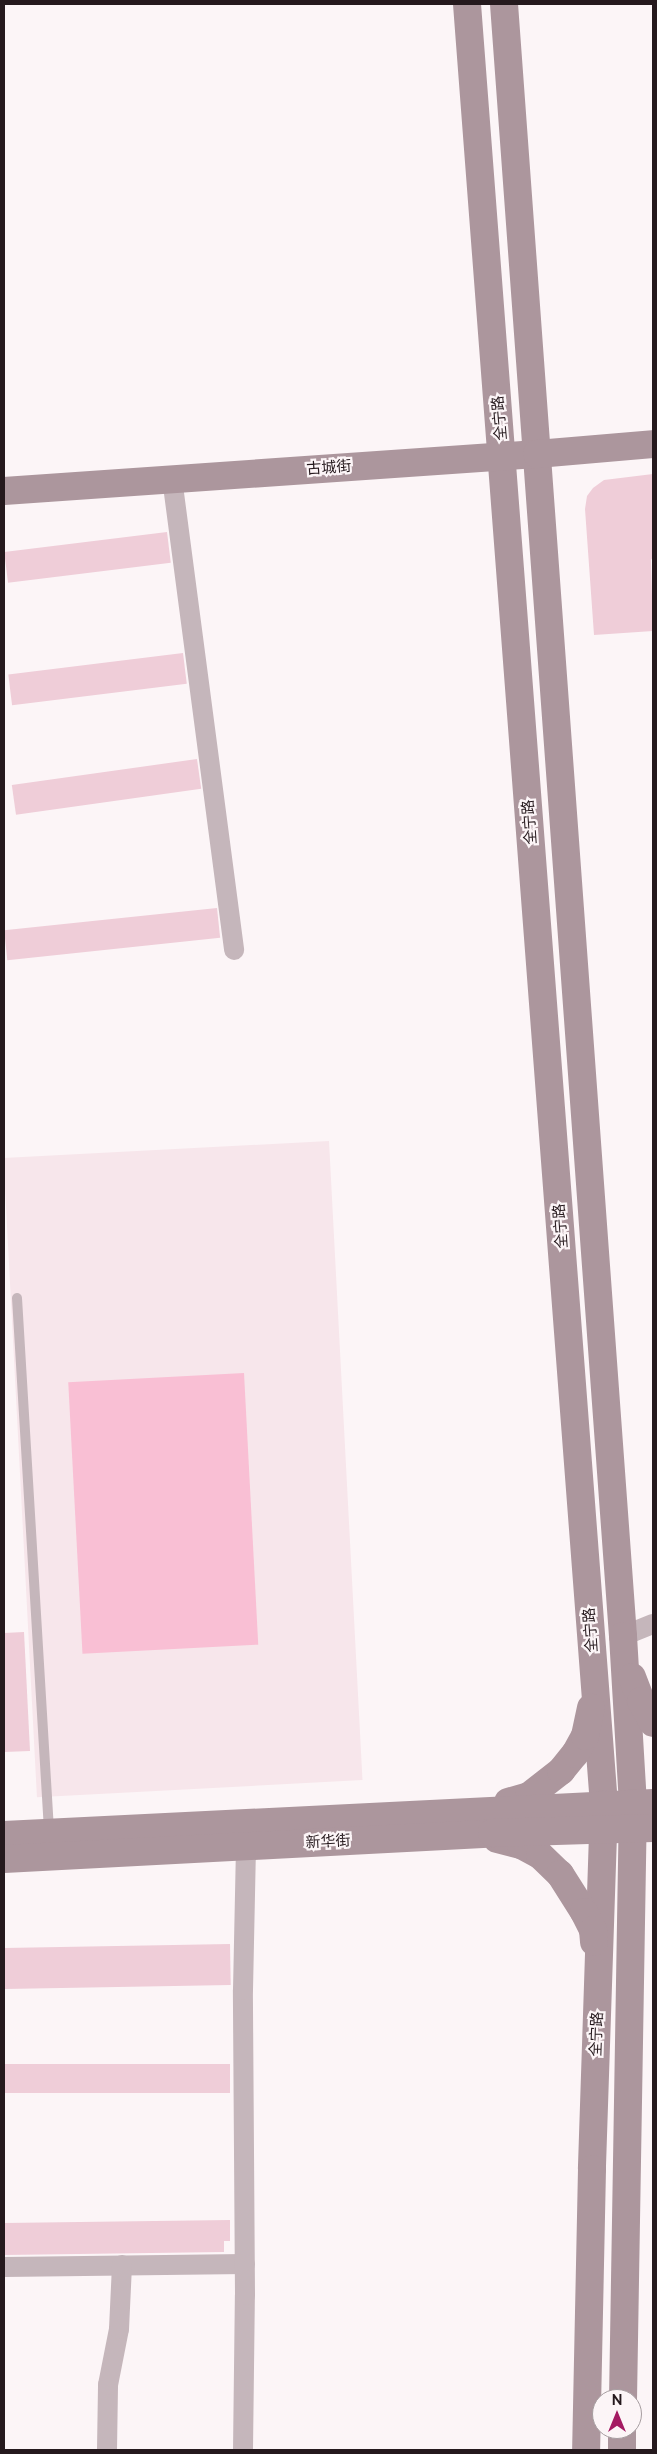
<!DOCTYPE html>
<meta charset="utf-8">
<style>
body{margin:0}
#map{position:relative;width:657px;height:2454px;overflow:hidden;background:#fcf5f7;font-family:Raleway,"Noto Sans SC",sans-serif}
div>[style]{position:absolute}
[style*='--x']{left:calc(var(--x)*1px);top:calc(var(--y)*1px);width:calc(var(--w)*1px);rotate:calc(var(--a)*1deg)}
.built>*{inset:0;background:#f7e6eb;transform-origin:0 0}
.green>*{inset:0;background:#f9bfd4;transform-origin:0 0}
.building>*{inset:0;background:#efcdd8;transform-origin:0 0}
.lane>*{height:10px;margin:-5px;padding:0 5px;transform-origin:5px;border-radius:5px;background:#c5b6bb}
.street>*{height:20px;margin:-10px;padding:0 10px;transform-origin:10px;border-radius:10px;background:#c5b6bb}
.secondary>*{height:28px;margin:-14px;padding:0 14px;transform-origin:14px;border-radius:14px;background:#ac969d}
span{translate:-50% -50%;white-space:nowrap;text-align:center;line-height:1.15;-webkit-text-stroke:4.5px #fcf5f7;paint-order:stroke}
.street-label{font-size:15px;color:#25191d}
.frame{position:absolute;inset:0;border:5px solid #25191d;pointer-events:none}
.north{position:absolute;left:592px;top:2389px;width:50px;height:50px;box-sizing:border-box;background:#fcf5f7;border:1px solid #a69da0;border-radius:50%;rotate:0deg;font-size:14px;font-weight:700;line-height:20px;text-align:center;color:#25191d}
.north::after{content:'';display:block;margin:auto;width:18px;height:22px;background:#a41a62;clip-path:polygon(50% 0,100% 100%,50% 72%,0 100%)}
</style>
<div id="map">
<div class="built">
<i style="left:329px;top:1141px;width:640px;height:326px;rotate:87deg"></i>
</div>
<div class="green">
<i style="left:244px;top:1373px;width:272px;height:176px;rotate:87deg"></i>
</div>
<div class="building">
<i style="clip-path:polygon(653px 474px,653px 557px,651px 560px,653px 631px,594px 635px,585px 509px,587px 496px,593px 488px,604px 480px)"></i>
<i style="left:167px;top:532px;width:31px;height:164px;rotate:83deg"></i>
<i style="left:183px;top:653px;width:31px;height:176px;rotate:83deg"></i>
<i style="left:197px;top:759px;width:30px;height:187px;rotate:82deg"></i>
<i style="left:217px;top:908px;width:30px;height:214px;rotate:84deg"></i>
<i style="clip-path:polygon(24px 1632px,30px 1751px,4px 1752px,4px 1633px)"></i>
<i style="left:230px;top:1944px;width:41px;height:226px;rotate:89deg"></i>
<i style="left:230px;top:2064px;width:29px;height:226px;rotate:90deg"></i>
<i style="clip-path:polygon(230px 2220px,230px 2241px,224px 2241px,224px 2252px,4px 2255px,4px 2223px)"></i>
</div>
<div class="lane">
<i style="--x:17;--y:1298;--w:534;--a:86.56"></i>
</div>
<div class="street">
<i style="--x:172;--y:478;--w:476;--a:82.5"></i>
<i style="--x:623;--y:1636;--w:32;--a:-22"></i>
<i style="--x:4;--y:2267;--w:241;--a:-0.7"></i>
<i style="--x:107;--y:2450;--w:65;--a:-89.1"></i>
<i style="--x:108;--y:2385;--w:57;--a:-78.9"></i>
<i style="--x:119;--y:2329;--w:64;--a:-87.3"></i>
<i style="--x:243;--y:2450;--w:155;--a:-89.3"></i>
<i style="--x:245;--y:2295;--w:305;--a:-90.4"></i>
<i style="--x:243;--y:1990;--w:144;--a:-88.8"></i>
</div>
<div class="secondary">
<i style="--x:467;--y:4;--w:1805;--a:85.65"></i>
<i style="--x:604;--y:1804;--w:365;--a:91.9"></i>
<i style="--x:592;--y:2169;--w:281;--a:91.2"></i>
<i style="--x:504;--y:4;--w:1636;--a:85.83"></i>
<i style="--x:623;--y:1636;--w:167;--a:86.6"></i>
<i style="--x:633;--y:1803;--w:596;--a:90.96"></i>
<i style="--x:4;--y:491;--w:534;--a:-3.97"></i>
<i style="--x:537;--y:454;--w:116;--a:-4.9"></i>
<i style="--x:632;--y:1677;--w:26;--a:69"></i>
<i style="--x:641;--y:1701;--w:25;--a:61"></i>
<i style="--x:508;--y:1802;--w:22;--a:-16"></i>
<i style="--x:529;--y:1796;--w:41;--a:-38"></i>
<i style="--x:561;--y:1771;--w:22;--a:-51"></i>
<i style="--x:575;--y:1754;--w:21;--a:-61"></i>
<i style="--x:585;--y:1736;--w:29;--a:-78"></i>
<i style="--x:4;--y:1835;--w:650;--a:-2.82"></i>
<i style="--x:497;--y:1839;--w:25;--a:14"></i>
<i style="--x:521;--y:1845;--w:21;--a:28"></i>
<i style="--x:540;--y:1855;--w:28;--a:44"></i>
<i style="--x:560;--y:1874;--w:45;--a:57.7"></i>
<i style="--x:584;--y:1912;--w:20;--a:63"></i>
<i style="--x:593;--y:1930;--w:12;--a:85"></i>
<i style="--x:4;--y:1859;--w:489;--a:-3"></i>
<i style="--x:492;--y:1833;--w:161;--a:-1.8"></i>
<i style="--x:622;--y:2450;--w:21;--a:-90"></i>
</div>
<div class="street-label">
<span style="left:500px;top:418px;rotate:-95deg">全宁路</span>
<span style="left:329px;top:468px;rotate:-4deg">古城街</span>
<span style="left:530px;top:822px;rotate:-94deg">全宁路</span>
<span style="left:561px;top:1226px;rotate:-94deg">全宁路</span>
<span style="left:591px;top:1630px;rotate:-94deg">全宁路</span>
<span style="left:328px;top:1842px;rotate:-3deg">新华街</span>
<span style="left:597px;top:2034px;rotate:-88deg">全宁路</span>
</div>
<div class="frame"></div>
<div class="north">N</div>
</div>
